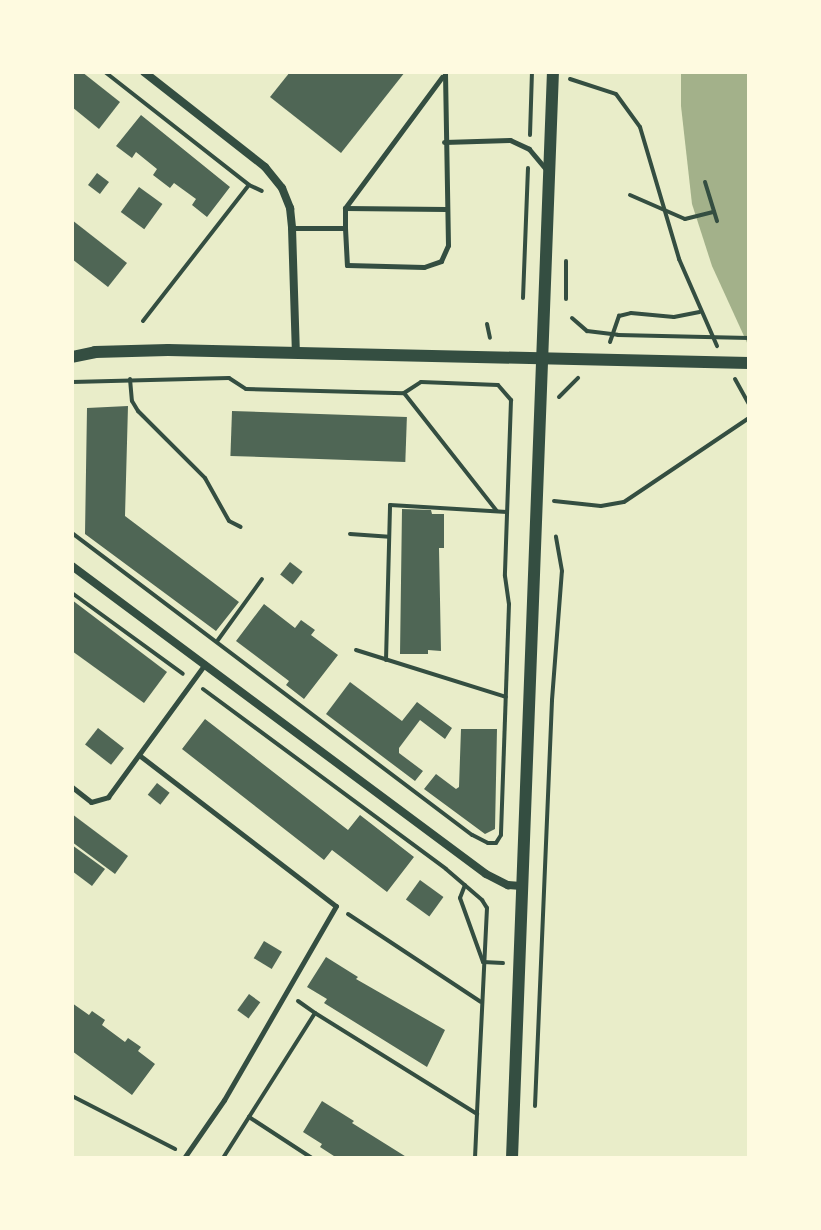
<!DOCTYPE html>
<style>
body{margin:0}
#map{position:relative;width:821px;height:1230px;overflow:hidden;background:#e9edc9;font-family:Merriweather,serif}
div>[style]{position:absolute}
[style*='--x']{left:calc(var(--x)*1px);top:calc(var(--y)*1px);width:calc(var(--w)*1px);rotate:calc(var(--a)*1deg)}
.water>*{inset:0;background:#a3b18a}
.building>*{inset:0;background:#4f6655;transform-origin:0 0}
.path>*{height:4px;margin:-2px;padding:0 2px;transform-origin:2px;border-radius:2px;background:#344e41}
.service>*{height:5px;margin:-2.5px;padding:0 2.5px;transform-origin:2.5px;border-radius:2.5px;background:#344e41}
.minor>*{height:8px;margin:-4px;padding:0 4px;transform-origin:4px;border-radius:4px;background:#344e41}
.tertiary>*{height:12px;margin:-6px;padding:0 6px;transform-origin:6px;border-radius:6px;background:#344e41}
span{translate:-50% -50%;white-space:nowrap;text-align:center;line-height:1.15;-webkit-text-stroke:8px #fefae0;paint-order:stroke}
.frame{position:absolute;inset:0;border:74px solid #fefae0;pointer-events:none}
</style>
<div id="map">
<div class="water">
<i style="clip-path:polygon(681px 72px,749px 72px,749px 347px,712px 266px,692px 204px,681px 106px)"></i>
</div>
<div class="building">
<i style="clip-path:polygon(72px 72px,82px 72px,120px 102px,99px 129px,72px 107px)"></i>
<i style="clip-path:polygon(290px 72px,405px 72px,341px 153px,270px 97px)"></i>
<i style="clip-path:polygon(141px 115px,230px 187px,207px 217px,192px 205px,196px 199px,174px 183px,170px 188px,153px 175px,157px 169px,136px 152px,132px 158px,116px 146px)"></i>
<i style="left:97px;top:173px;width:15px;height:15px;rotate:37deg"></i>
<i style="left:139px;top:187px;width:29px;height:31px;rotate:36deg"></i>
<i style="clip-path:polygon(72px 220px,127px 263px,108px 287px,72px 259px)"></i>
<i style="clip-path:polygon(128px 406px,125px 516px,239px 602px,216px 631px,85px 534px,87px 408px)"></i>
<i style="left:232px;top:411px;width:175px;height:45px;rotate:2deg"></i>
<i style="clip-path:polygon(402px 509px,431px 510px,432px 514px,444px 514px,444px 548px,439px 548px,441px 651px,428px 650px,428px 654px,400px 654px)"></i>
<i style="left:290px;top:562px;width:16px;height:16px;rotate:38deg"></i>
<i style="clip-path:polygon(72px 600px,167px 672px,144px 703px,72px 651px)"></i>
<i style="clip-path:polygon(264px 604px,295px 628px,301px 620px,315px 630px,311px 635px,338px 655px,304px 699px,286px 685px,289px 681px,236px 641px)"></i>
<i style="clip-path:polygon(350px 682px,402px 721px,417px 702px,452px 728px,445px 739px,420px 720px,399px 748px,399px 753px,423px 771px,415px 781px,326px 714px)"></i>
<i style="clip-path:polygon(205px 719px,348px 830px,360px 815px,414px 857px,387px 892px,332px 850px,324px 860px,182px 749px)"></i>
<i style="left:98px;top:728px;width:33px;height:21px;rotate:38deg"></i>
<i style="clip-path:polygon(461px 729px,497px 729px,495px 829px,485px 834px,424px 789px,436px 774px,456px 789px,459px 787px)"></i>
<i style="left:157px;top:783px;width:16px;height:15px;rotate:38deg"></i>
<i style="clip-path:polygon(72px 814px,128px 856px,115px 874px,72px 842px)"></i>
<i style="clip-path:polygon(72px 845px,105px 869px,92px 886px,72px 871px)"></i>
<i style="left:420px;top:880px;width:29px;height:24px;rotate:36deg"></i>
<i style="left:264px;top:941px;width:21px;height:20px;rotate:31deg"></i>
<i style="clip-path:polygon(326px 957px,358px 977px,356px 979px,445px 1030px,427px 1067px,324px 1003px,327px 999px,307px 987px)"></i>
<i style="left:249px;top:994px;width:14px;height:20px;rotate:36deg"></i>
<i style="clip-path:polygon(72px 1003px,89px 1015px,92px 1011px,105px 1020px,102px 1025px,125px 1042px,128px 1038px,141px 1047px,138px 1051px,155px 1064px,132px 1095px,72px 1051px)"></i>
<i style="clip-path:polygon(322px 1101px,354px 1121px,352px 1123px,408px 1158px,337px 1158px,320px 1147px,322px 1144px,303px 1132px)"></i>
</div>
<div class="path">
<i style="--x:105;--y:72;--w:183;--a:38.1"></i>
<i style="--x:249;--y:185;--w:14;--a:25"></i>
<i style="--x:570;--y:79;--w:48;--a:18.1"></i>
<i style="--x:616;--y:94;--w:41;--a:54"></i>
<i style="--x:640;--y:127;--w:138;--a:73.5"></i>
<i style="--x:679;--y:259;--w:95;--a:66.4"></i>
<i style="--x:530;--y:135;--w:63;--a:-88.2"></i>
<i style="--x:705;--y:182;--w:41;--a:72.9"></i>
<i style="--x:630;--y:195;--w:60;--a:23.6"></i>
<i style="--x:685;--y:219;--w:30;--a:-14"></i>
<i style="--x:566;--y:261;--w:38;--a:90"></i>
<i style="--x:523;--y:298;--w:130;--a:-87.8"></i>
<i style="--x:572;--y:318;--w:20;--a:41"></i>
<i style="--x:587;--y:331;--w:31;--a:7"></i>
<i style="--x:618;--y:335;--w:131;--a:1.3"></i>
<i style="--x:143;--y:321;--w:172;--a:-52.1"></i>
<i style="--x:487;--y:324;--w:14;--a:78"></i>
<i style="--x:610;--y:342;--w:28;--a:-71"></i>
<i style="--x:619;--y:316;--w:12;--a:-14"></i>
<i style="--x:631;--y:313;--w:43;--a:5.3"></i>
<i style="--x:674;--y:317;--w:26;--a:-11"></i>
<i style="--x:130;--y:379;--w:22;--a:85"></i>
<i style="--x:132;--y:401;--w:12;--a:59"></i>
<i style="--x:138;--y:411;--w:95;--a:45"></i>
<i style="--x:205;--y:478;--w:49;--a:60.8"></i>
<i style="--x:229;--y:521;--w:13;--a:27"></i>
<i style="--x:735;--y:379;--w:29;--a:61"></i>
<i style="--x:72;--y:382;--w:157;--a:-1.5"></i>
<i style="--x:229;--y:378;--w:20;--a:33"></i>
<i style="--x:246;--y:389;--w:158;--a:1.5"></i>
<i style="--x:404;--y:393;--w:20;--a:-33"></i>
<i style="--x:421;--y:382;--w:77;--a:2.2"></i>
<i style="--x:498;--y:385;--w:20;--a:49"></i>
<i style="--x:511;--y:400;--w:176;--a:92"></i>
<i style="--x:505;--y:576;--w:28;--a:82"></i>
<i style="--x:509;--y:604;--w:231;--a:92"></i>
<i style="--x:501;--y:835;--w:9;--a:122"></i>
<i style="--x:496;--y:843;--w:8;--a:180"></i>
<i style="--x:488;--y:843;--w:18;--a:-153"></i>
<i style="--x:472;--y:835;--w:501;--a:-142.95"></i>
<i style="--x:404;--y:393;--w:150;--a:51.8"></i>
<i style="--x:559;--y:397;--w:27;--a:-45"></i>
<i style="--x:554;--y:501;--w:47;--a:6.1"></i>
<i style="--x:601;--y:506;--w:23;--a:-10"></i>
<i style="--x:624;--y:502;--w:151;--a:-33.9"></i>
<i style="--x:350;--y:534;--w:39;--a:4"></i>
<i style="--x:72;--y:593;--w:137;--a:36.1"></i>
<i style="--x:218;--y:640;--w:75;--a:-54.2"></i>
<i style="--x:356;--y:650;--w:157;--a:17.4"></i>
<i style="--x:386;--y:660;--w:155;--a:-88.5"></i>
<i style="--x:390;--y:505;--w:117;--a:3.4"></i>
<i style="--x:203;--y:689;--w:302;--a:36.5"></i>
<i style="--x:446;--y:869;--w:48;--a:40.7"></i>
<i style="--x:482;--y:900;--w:9;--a:58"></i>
<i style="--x:487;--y:908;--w:206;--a:92.8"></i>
<i style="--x:465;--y:885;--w:14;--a:111"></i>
<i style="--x:460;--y:898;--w:68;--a:70.2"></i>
<i style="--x:483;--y:962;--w:20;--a:3"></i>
<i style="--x:348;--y:914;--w:159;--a:33.5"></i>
<i style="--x:298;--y:1001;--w:21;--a:35"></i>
<i style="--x:72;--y:1096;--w:116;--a:27.2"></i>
<i style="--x:535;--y:1106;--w:406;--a:-87.6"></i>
<i style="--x:552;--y:700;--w:129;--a:-85.6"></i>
<i style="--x:562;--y:571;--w:35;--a:-100"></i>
<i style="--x:249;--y:1117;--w:123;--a:-57.6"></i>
<i style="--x:315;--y:1013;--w:191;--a:31.9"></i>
<i style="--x:477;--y:1114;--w:44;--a:92.6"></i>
<i style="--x:223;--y:1158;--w:49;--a:-57.6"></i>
<i style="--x:249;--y:1117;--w:75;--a:33.1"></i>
</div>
<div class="service">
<i style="--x:444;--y:142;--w:66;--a:-1.7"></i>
<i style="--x:510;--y:140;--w:21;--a:25"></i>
<i style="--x:529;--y:149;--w:25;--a:50"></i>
<i style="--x:345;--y:208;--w:163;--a:-53.5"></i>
<i style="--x:292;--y:228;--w:53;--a:0"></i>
<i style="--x:345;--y:228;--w:37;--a:87"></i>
<i style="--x:347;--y:265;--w:77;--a:1.5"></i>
<i style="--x:424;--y:267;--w:18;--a:-19"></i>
<i style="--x:441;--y:261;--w:17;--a:-66"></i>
<i style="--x:448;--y:245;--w:173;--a:-91"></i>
<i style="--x:345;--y:228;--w:20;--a:-90"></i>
<i style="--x:345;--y:208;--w:101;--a:0.6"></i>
<i style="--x:139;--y:755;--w:248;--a:37.5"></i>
<i style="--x:336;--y:906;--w:224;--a:120"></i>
<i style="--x:224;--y:1100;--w:70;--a:124.6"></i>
<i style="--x:72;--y:787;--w:24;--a:38"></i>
<i style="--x:91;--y:802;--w:18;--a:-16"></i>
<i style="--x:108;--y:797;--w:165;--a:-53.9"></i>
</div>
<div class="minor">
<i style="--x:144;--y:72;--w:154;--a:38.1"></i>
<i style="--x:265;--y:167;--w:27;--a:51"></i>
<i style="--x:282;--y:188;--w:22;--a:68"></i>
<i style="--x:290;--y:208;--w:20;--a:84"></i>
<i style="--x:292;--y:228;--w:124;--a:88.2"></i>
<i style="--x:72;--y:566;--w:516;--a:36.65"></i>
<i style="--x:486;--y:874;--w:25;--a:27"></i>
<i style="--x:508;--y:885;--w:13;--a:4"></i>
</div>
<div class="tertiary">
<i style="--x:72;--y:357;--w:24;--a:-12"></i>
<i style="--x:95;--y:352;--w:73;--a:-1.6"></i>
<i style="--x:168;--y:350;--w:581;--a:1.28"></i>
<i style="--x:512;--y:1158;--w:1087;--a:-87.84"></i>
</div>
<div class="frame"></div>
</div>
